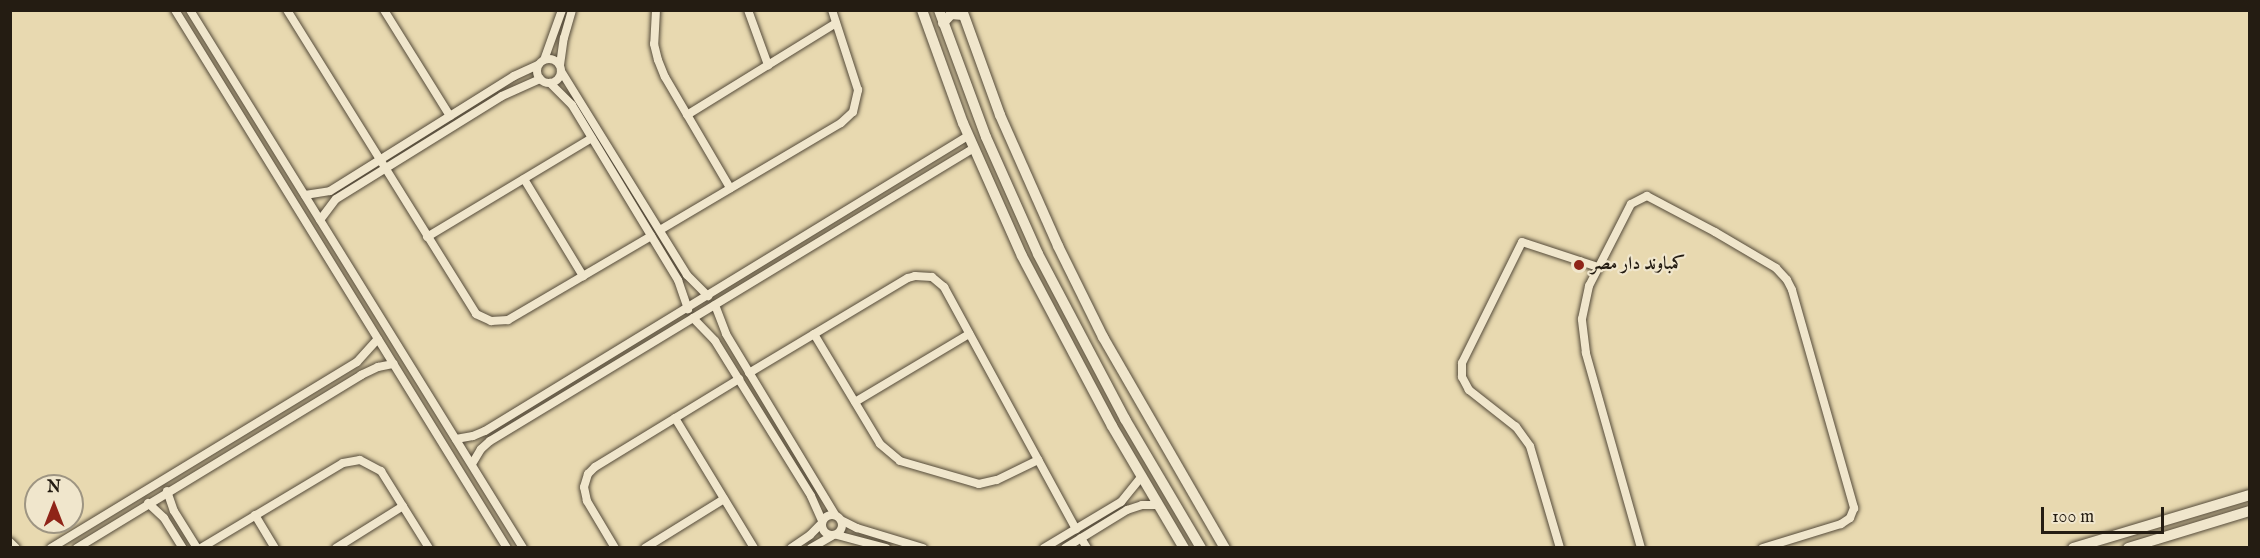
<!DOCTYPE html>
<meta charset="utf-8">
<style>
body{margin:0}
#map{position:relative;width:2260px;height:558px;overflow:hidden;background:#e8d9b0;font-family:"IM FELL English",Amiri,serif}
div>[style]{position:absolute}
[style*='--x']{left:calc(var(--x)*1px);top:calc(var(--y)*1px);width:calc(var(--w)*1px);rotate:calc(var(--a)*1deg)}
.roads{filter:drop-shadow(0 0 2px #554b3a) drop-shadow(0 0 2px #554b3a)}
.street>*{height:8px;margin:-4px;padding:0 4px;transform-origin:4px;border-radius:4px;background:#f0e6cc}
.street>.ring{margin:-4px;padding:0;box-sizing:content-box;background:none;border:8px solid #f0e6cc;border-radius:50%}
.secondary>*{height:10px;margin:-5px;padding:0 5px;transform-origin:5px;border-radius:5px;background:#f0e6cc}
.dots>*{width:16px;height:16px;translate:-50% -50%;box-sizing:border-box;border:3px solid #f0e6cc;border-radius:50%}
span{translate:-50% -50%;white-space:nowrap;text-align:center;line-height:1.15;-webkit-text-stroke:4.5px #f0e6cc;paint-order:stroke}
.poi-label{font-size:18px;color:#241c12;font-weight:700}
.left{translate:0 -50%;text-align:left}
.frame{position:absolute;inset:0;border:12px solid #241c12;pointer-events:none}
.north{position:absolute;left:24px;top:474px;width:60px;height:60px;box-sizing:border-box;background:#f0e6cc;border:2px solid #9e9582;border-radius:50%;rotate:0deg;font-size:16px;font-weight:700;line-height:24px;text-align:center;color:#241c12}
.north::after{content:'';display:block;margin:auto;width:21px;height:27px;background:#8f2418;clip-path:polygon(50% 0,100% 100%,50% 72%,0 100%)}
.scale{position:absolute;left:2041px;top:507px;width:123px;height:27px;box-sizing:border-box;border:3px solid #241c12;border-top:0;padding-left:8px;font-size:18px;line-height:21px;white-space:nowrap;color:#241c12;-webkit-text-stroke:4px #f0e6cc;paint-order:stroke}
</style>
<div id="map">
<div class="roads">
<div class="street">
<i style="--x:175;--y:10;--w:632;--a:58.32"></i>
<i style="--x:190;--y:10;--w:633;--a:58.24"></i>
<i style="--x:287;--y:10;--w:358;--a:58.1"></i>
<i style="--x:476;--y:314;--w:17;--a:25"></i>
<i style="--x:491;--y:321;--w:17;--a:-3"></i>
<i style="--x:508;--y:320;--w:166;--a:-30.4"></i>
<i style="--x:384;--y:10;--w:125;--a:58.1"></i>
<i style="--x:656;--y:10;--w:34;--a:93"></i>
<i style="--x:654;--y:44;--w:16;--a:76"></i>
<i style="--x:658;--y:60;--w:18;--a:68"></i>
<i style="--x:665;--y:77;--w:129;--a:59.6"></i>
<i style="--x:748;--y:10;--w:59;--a:70"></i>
<i class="ring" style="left:537px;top:59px;width:16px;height:16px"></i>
<i style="--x:544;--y:60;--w:53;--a:-70.2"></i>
<i style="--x:560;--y:65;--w:27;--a:-82"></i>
<i style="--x:564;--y:38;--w:29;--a:-74"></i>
<i style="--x:561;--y:71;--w:240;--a:58.3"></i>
<i style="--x:687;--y:275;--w:30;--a:45"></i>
<i style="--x:550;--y:83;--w:31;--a:45"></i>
<i style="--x:572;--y:105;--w:205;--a:58.8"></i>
<i style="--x:678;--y:280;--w:31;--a:71"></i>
<i style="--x:687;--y:115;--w:175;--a:-31.7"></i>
<i style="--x:524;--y:179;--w:114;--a:58.7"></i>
<i style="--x:305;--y:195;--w:25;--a:-9"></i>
<i style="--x:330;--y:191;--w:217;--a:-32"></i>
<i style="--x:514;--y:76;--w:26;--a:-25"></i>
<i style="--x:320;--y:220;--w:26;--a:-53"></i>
<i style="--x:336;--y:199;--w:195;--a:-31.8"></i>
<i style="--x:502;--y:96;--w:42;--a:-24.1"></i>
<i style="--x:660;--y:230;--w:210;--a:-30.6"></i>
<i style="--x:841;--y:123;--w:16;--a:-43"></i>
<i style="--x:853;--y:112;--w:23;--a:-77"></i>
<i style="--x:858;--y:90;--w:84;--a:-108"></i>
<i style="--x:427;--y:237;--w:192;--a:-31"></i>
<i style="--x:715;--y:305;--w:31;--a:69"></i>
<i style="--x:726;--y:334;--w:211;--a:58.9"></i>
<i style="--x:693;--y:318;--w:32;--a:46"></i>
<i style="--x:715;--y:341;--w:182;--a:58.2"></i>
<i style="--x:811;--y:496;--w:27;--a:66"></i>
<i style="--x:814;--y:334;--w:128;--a:59"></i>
<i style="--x:880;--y:444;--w:26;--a:40"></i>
<i style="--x:900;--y:461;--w:82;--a:16.2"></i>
<i style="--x:979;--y:484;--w:18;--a:-13"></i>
<i style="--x:997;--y:480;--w:46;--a:-26"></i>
<i style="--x:749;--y:373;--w:185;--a:-30.9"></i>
<i style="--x:908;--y:278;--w:7;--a:-16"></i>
<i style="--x:915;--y:276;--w:17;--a:3"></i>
<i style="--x:932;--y:277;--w:16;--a:40"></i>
<i style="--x:944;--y:287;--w:276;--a:61.4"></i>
<i style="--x:855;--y:402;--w:133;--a:-30.8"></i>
<i style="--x:675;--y:418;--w:152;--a:58.7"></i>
<i style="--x:456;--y:439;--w:17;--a:-10"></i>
<i style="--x:473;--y:436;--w:13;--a:-23"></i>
<i style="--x:485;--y:431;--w:566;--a:-31.42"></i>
<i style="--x:472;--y:464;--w:17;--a:-59"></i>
<i style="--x:481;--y:449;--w:12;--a:-42"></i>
<i style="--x:490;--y:441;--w:566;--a:-31.19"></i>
<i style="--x:167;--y:491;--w:21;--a:71"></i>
<i style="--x:174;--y:511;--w:44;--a:58.1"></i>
<i style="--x:148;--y:503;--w:22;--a:43"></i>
<i style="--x:164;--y:518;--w:36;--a:58"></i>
<i class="ring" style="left:822px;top:515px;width:12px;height:12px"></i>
<i style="--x:255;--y:515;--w:39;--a:59"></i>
<i style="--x:841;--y:520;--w:18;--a:27"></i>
<i style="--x:857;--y:528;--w:69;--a:16.9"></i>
<i style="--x:837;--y:535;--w:51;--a:14.9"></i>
<i style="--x:1081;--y:538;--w:12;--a:59"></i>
<i style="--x:10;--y:542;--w:8;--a:45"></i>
<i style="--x:51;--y:548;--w:358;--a:-31.3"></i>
<i style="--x:357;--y:362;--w:31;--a:-48"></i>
<i style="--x:77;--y:548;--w:333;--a:-31.3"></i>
<i style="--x:361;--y:375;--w:19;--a:-25"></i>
<i style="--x:378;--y:367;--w:16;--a:-11"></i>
<i style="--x:201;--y:548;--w:165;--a:-30.9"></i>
<i style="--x:343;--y:463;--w:17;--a:-10"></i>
<i style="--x:360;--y:460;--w:24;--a:28"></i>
<i style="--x:381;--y:471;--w:91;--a:58.1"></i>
<i style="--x:336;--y:548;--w:79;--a:-32.1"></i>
<i style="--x:615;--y:548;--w:55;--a:-120.8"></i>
<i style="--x:587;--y:501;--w:14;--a:-102"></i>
<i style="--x:584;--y:487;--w:14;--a:-73"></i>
<i style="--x:588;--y:474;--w:10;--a:-45"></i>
<i style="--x:595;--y:467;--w:169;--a:-31.4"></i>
<i style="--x:645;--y:548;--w:93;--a:-31.8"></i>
<i style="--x:791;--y:548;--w:23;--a:-34"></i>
<i style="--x:810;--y:535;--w:16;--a:-45"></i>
<i style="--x:811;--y:548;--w:24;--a:-30"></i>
<i style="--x:1044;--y:548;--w:90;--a:-30.9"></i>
<i style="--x:1121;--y:502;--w:32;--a:-51"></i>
<i style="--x:1065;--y:548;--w:73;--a:-31.5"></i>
<i style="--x:1127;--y:510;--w:16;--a:-18"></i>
<i style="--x:1142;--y:505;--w:16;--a:0"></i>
<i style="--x:1560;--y:548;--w:106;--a:-106.4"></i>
<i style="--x:1530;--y:446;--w:24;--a:-126"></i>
<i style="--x:1516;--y:427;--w:60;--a:-141.8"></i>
<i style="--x:1469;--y:390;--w:15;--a:-118"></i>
<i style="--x:1462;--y:377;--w:14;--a:-90"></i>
<i style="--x:1462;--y:363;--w:135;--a:-63.6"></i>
<i style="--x:1522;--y:242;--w:80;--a:18.2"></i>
<i style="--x:1641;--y:548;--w:203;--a:-105.8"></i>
<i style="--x:1586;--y:353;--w:34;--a:-97"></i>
<i style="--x:1582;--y:319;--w:34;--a:-78"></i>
<i style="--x:1589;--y:286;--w:92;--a:-62.9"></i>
<i style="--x:1631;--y:204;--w:18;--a:-27"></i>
<i style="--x:1647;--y:196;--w:77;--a:27.9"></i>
<i style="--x:1715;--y:232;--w:71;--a:30.5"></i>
<i style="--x:1776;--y:268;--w:16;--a:47"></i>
<i style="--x:1787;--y:280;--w:11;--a:63"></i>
<i style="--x:1792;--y:290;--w:227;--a:74.1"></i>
<i style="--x:1854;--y:508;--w:11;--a:112"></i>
<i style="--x:1850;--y:518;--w:11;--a:146"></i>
<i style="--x:1841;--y:524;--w:82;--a:162.9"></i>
</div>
<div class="secondary">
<i style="--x:922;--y:10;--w:120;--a:70.1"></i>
<i style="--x:963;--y:123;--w:145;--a:66.1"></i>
<i style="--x:1022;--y:256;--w:192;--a:62.1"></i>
<i style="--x:1112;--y:426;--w:142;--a:59.5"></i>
<i style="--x:939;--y:10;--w:135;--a:69.7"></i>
<i style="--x:986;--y:137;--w:128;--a:66"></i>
<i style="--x:1038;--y:254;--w:187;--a:62.2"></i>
<i style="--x:1125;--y:419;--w:150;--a:59.5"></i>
<i style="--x:962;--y:10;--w:112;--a:70.1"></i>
<i style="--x:1000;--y:115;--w:143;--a:66.1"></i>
<i style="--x:1058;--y:246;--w:102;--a:63.7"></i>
<i style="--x:1103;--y:337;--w:244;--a:60"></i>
<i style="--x:943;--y:23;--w:12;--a:-48"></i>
<i style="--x:951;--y:14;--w:12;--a:5"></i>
<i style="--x:2073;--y:548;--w:185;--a:-16.7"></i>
<i style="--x:2128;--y:548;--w:127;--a:-16.9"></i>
</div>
</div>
<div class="dots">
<i style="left:1579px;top:265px;background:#8f2418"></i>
</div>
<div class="poi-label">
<span class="left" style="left:1591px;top:265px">كمباوند دار مصر</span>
</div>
<div class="frame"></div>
<div class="north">N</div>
<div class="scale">100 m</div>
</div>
